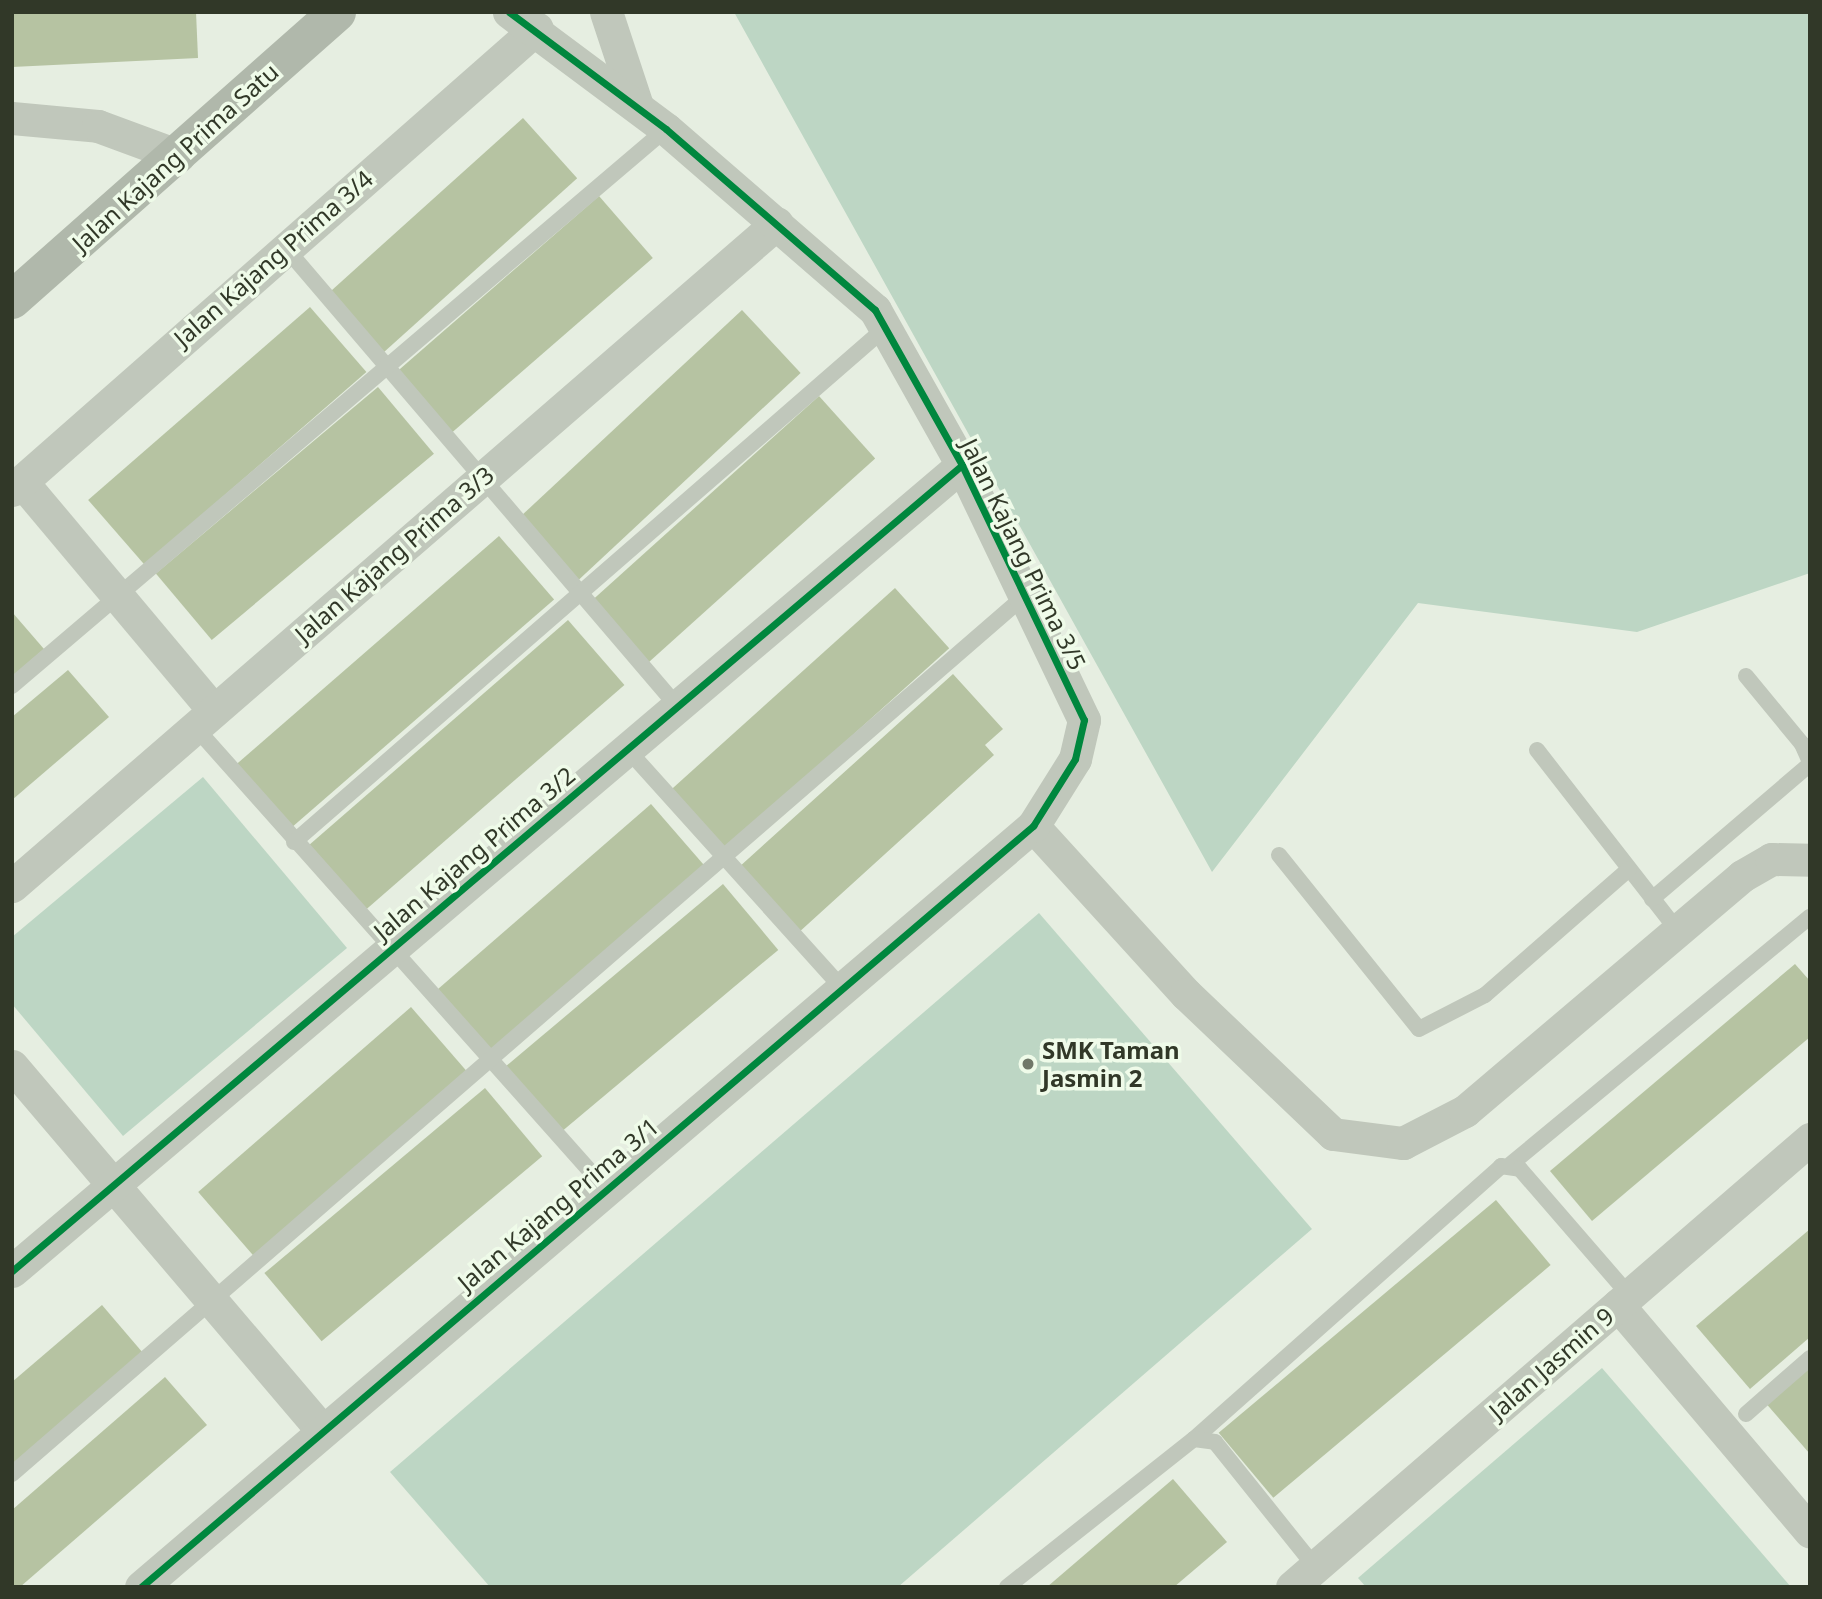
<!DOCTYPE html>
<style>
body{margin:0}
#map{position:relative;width:1822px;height:1599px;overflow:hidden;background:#e6eee1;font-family:"Noto Sans",sans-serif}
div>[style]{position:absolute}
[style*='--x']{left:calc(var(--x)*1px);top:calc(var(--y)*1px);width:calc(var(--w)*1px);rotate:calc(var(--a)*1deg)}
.green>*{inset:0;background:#bdd6c4}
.building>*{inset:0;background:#b6c3a2;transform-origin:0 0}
.lane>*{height:16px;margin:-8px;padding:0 8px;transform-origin:8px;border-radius:8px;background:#c0c7bb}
.street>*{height:33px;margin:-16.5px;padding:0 16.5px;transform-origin:16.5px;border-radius:16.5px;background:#c0c7bb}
.secondary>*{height:38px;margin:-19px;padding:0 19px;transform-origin:19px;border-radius:19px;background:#b0b8ab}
.cycleway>*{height:7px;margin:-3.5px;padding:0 3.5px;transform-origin:3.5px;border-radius:3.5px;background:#00873e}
.dots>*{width:19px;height:19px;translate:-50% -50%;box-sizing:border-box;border:4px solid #effbe9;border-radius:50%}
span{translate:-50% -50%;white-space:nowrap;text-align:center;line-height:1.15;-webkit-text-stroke:7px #effbe9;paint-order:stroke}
.street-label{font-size:24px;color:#313828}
.poi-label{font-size:24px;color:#313828;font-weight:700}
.left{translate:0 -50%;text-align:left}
.frame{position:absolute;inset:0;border:14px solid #313828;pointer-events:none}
</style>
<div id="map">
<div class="green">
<i style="clip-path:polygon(734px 12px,1810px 12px,1810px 573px,1637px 632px,1418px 603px,1212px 872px)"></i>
<i style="clip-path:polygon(203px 777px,347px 948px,123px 1136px,12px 1004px,12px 937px)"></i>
<i style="clip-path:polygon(1039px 913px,1312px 1229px,898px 1587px,490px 1587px,390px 1472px)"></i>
<i style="clip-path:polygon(1602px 1368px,1791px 1587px,1366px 1587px,1358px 1578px)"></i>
</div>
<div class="building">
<i style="clip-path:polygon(12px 12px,196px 12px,198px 58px,12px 67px)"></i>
<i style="left:523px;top:118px;width:81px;height:264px;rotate:48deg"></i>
<i style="left:599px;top:196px;width:82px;height:266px;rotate:49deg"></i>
<i style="left:310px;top:307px;width:86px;height:294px;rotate:49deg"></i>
<i style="left:742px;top:310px;width:86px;height:307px;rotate:47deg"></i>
<i style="left:378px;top:387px;width:87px;height:290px;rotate:50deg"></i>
<i style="left:819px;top:396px;width:84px;height:307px;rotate:48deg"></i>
<i style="left:499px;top:536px;width:84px;height:352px;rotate:49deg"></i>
<i style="left:895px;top:588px;width:81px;height:304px;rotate:48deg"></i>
<i style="clip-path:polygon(12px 612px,44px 649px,12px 677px)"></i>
<i style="left:568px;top:620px;width:86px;height:348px;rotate:49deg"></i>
<i style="clip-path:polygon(68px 670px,109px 717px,12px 800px,12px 717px)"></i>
<i style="clip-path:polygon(953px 674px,1003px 729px,985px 745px,994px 755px,797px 934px,738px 868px)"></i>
<i style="left:651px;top:804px;width:83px;height:289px;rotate:49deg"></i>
<i style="left:723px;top:884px;width:86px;height:287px;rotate:50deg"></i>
<i style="clip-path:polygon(1795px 964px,1810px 981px,1810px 1037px,1592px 1221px,1550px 1171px)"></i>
<i style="left:411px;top:1007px;width:86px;height:282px;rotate:49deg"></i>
<i style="left:485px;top:1088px;width:89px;height:288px;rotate:50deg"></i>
<i style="left:1496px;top:1200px;width:85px;height:362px;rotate:50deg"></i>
<i style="clip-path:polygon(1810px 1229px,1810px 1337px,1750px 1389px,1696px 1326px)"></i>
<i style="clip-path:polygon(102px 1305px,143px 1353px,12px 1466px,12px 1382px)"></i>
<i style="clip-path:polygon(1810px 1359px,1810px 1454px,1763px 1400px)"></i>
<i style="clip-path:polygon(165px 1377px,207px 1425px,20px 1587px,12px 1587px,12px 1510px)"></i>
<i style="clip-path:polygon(1173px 1479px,1227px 1542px,1174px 1587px,1047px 1587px)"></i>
</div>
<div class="lane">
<i style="--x:284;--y:246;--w:605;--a:49.49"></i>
<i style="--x:1746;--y:676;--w:88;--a:50.5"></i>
<i style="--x:1802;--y:744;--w:20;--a:66"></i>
<i style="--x:12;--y:686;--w:859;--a:-40.42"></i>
<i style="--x:195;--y:727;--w:618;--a:48.34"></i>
<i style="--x:627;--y:749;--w:321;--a:48"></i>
<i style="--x:1537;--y:750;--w:228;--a:52.1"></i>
<i style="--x:294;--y:842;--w:782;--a:-41.01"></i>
<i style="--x:1279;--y:855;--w:223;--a:51.2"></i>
<i style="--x:1419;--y:1029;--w:74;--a:-27.3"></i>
<i style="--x:1485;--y:995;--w:191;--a:-41.2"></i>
<i style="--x:1652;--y:899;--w:208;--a:-40.5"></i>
<i style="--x:1511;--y:1164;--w:388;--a:-39.6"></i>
<i style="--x:1746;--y:1414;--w:85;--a:-41.2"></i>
<i style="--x:1194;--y:1439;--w:411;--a:-41.6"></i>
<i style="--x:1501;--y:1166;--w:19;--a:9"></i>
<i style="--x:1520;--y:1169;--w:167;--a:49.1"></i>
<i style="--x:12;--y:1474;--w:1336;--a:-40.93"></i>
<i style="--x:1007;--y:1587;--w:238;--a:-38.4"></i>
<i style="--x:1194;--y:1439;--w:21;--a:8"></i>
<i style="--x:1215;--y:1442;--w:160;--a:51.3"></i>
</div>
<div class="street">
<i style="--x:606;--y:12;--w:99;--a:71.7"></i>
<i style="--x:12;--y:118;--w:86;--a:5.3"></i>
<i style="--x:98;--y:126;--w:86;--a:20.3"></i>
<i style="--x:22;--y:482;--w:297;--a:50"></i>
<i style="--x:12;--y:490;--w:699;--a:-41.35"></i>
<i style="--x:1033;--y:826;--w:227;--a:47.7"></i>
<i style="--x:1186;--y:994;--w:203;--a:43.6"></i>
<i style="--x:1333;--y:1134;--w:71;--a:7.3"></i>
<i style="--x:1403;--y:1143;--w:70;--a:-27.3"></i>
<i style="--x:1465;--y:1111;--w:363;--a:-40.3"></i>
<i style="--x:1742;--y:876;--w:34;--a:-30"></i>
<i style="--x:1771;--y:859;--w:39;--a:1"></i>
<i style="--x:12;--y:886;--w:1012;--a:-40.91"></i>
<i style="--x:12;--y:1066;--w:477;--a:49.6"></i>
<i style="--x:12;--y:1271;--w:1246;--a:-40.31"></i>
<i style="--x:1618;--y:1305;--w:297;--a:49.7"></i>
<i style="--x:141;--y:1587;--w:1173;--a:-40.47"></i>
<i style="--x:1033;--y:826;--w:79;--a:-57.9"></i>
<i style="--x:1075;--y:759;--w:40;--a:-77"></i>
<i style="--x:1084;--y:720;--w:283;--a:-115.6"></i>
<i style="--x:962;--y:465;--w:178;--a:-119.3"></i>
<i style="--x:875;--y:310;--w:276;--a:-139.1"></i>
<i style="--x:666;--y:129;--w:196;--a:-143.3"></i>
<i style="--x:1292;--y:1587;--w:685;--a:-40.86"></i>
</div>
<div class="secondary">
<i style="--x:12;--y:300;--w:434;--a:-41.5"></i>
</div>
<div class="cycleway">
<i style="--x:12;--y:1271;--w:1246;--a:-40.31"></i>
<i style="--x:141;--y:1587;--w:1173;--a:-40.47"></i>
<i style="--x:1033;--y:826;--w:79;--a:-57.9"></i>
<i style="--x:1075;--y:759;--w:40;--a:-77"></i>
<i style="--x:1084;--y:720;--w:283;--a:-115.6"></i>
<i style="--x:962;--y:465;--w:178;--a:-119.3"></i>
<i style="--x:875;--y:310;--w:276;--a:-139.1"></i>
<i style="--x:666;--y:129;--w:196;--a:-143.3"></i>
</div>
<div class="dots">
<i style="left:1028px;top:1064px;background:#707869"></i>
</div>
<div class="street-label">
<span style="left:175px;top:157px;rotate:-42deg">Jalan Kajang Prima Satu</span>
<span style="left:273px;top:258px;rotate:-41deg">Jalan Kajang Prima 3/4</span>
<span style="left:394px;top:554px;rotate:-41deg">Jalan Kajang Prima 3/3</span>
<span style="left:1024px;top:554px;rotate:64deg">Jalan Kajang Prima 3/5</span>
<span style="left:474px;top:853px;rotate:-40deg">Jalan Kajang Prima 3/2</span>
<span style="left:558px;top:1204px;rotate:-40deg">Jalan Kajang Prima 3/1</span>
<span style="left:1551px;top:1363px;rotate:-41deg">Jalan Jasmin 9</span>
</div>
<div class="poi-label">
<span class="left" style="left:1042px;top:1064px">SMK Taman<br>Jasmin 2</span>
</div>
<div class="frame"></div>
</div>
